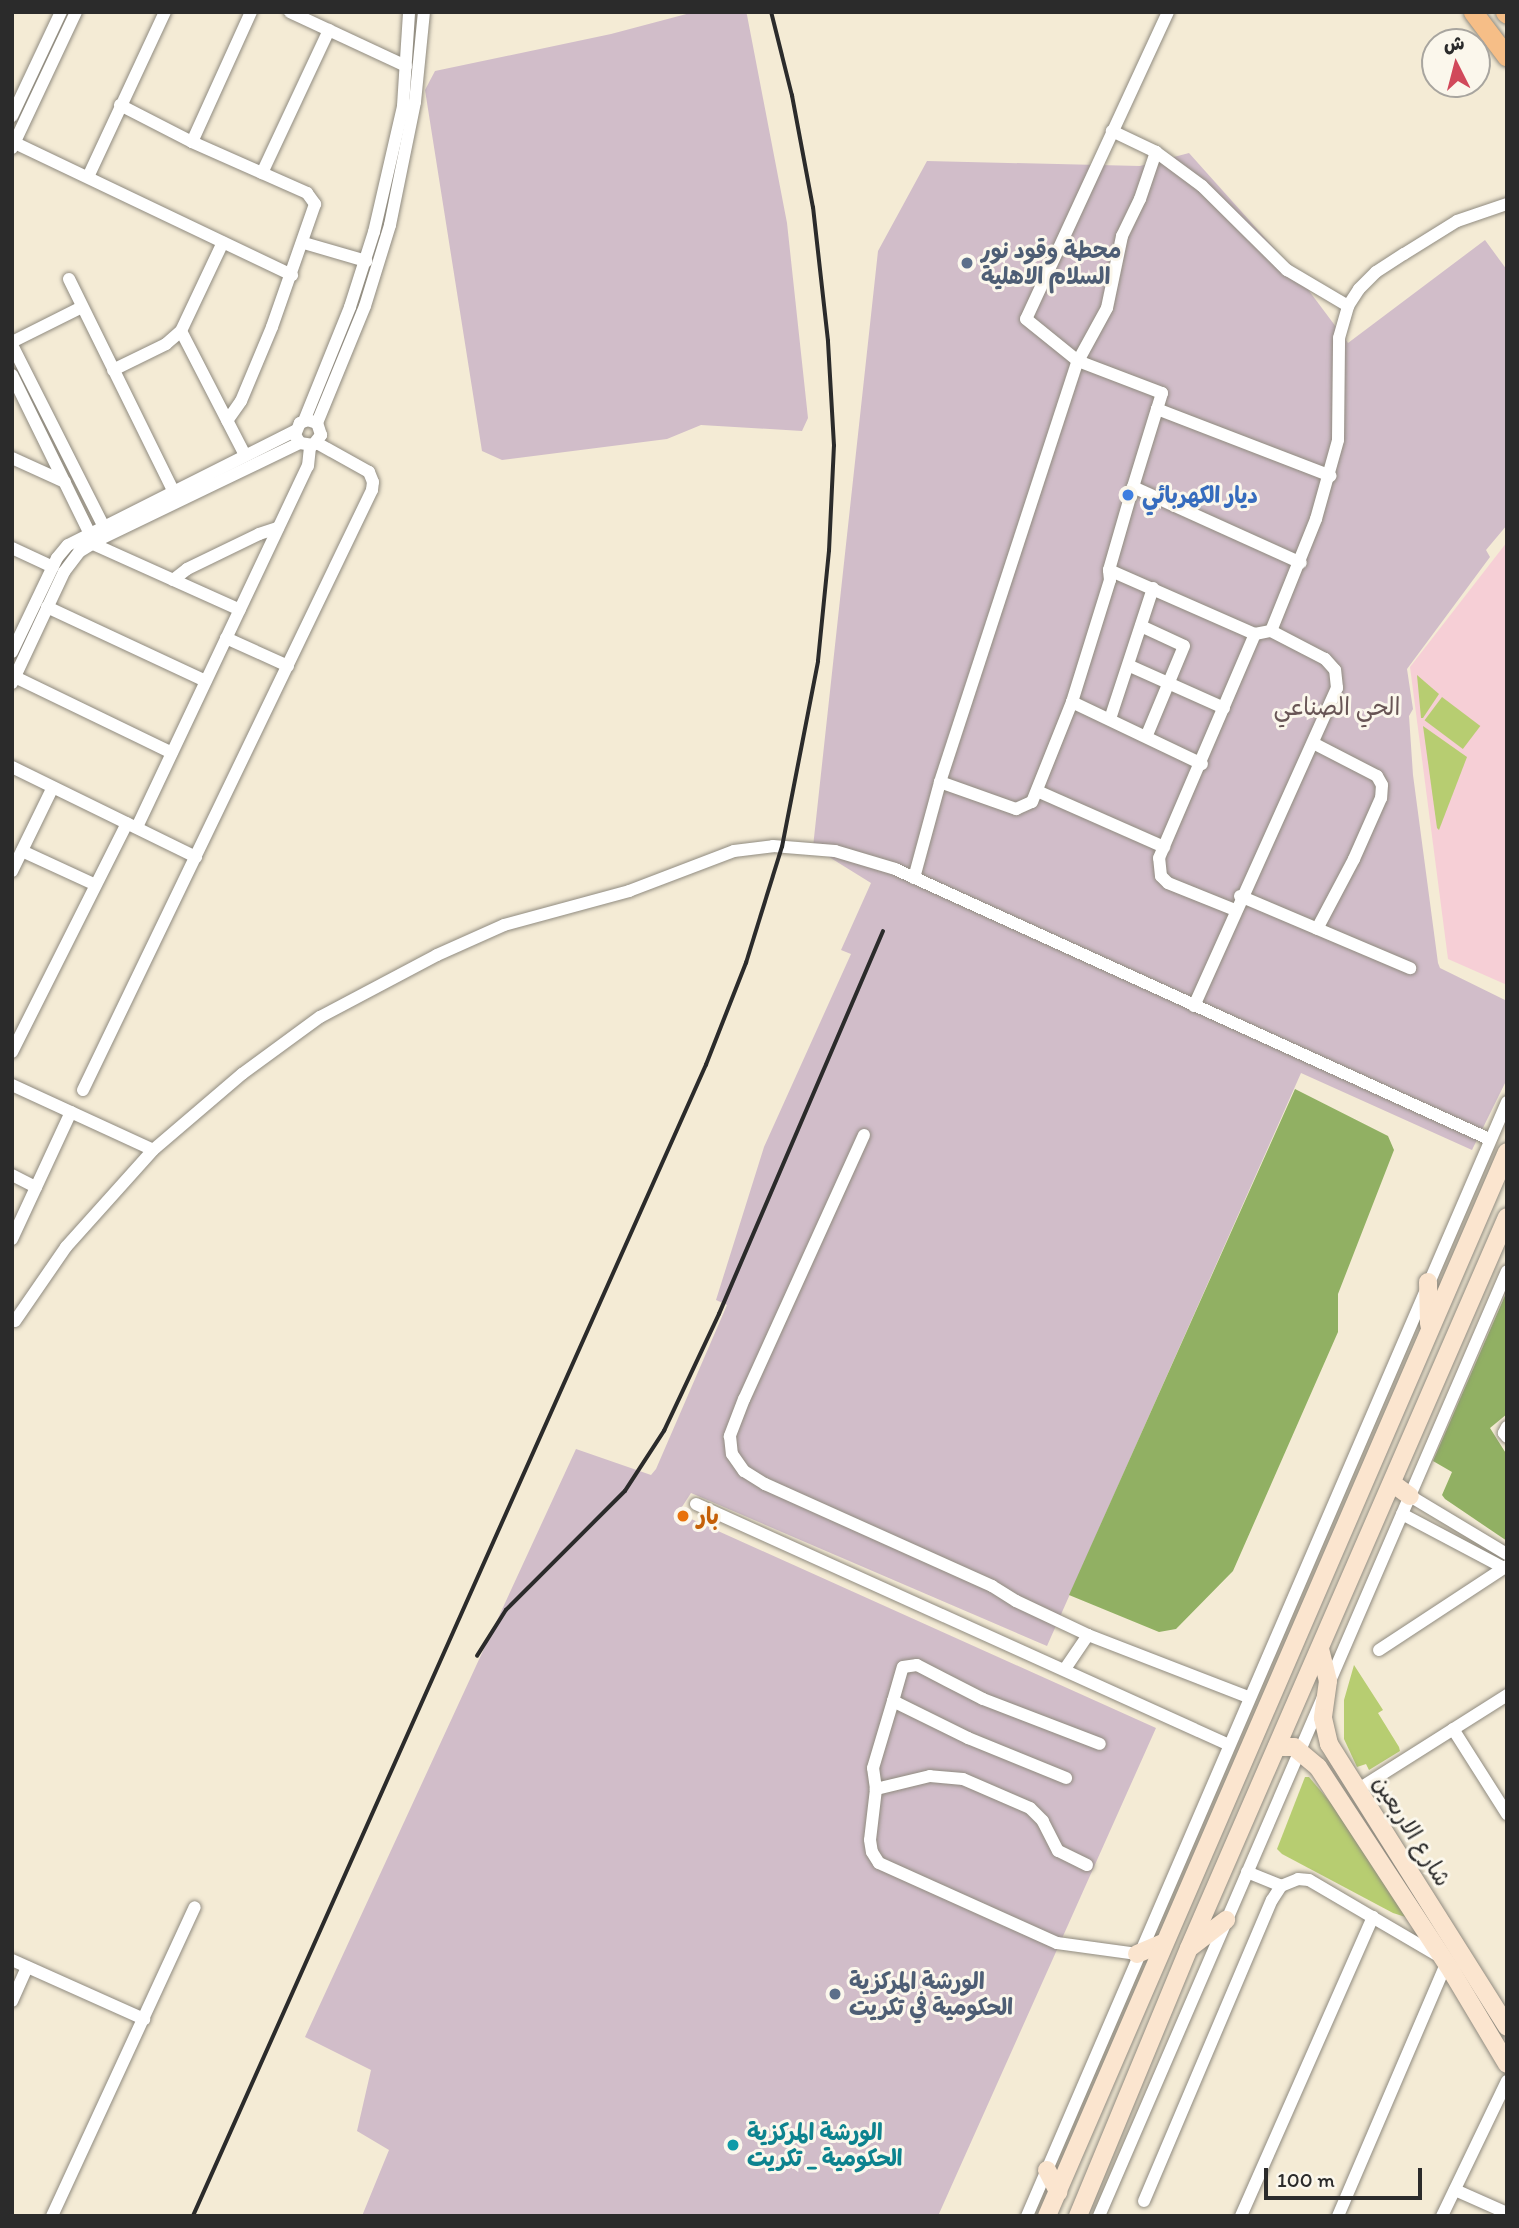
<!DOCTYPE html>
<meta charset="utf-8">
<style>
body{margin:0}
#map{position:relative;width:1519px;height:2228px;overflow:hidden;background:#f4ebd5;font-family:Itim,"Playpen Sans Arabic",sans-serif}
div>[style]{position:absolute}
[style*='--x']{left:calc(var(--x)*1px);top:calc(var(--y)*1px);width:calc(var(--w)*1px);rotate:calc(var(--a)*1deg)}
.built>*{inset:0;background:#f6cfd6}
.industrial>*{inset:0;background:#d1bdc9}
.green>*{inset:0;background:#b7cd71;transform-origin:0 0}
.forest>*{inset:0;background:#91b063}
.roads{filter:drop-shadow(0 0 2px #908b80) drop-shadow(0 0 2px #908b80)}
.street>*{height:12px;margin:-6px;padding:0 6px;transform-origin:6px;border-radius:6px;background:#fff}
.secondary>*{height:18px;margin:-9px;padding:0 9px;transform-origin:9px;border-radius:9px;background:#fbe5cf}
.primary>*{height:19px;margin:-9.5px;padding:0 9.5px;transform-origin:9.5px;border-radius:9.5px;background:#f6be87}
.rail>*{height:3.5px;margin:-1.75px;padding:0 1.75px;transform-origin:1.75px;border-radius:1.75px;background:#2b2b2b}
.dots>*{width:19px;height:19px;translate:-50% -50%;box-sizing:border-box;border:4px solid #fbf7ec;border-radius:50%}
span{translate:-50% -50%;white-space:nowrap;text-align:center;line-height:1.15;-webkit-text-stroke:6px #fbf7ec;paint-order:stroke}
.service-label{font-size:23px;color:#4e5e75;font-weight:700}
.left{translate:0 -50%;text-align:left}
.shop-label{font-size:23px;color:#366cbe;font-weight:700}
.food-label{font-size:23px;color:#c56008;font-weight:700}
.street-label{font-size:23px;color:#2b2b2b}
.culture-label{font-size:23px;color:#0d838f;font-weight:700}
.neighbourhood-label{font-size:24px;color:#685555}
.frame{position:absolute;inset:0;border:14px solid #2b2b2b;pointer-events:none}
.north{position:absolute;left:1421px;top:28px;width:70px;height:70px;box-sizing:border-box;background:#fbf7ec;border:2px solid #a8a59f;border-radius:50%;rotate:354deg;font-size:19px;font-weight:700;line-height:28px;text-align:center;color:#2b2b2b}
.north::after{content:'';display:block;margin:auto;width:24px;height:32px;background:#d1495b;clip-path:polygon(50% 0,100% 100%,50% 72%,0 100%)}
.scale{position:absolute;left:1264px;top:2168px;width:158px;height:32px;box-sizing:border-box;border:4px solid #2b2b2b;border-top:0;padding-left:9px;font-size:21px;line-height:24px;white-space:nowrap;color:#2b2b2b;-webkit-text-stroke:5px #fbf7ec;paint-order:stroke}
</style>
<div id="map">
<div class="built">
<i style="clip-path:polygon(1507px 542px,1507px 985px,1448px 959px,1410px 667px)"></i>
</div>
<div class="industrial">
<i style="clip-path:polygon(694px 12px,746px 12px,747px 15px,787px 223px,808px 418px,802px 431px,701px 425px,667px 439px,502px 460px,482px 451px,425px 90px,435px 71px,611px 34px)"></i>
<i style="clip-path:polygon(1189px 153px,1292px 268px,1348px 343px,1485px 240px,1507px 270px,1507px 525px,1486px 550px,1490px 557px,1407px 669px,1413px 709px,1409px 716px,1413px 775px,1438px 963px,1440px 968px,1507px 1001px,1507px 1079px,1472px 1150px,1301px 1073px,1047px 1646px,691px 1493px,678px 1513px,1156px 1728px,938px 2216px,362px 2216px,389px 2150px,357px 2131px,371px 2070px,305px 2037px,576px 1449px,651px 1475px,656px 1469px,727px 1305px,716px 1300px,764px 1147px,851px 954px,841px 950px,871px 883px,813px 847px,878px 251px,927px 161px,1140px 166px)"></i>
</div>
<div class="green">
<i style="clip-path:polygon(1417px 675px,1439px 694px,1423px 718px,1421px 718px)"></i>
<i style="left:1442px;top:697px;width:48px;height:29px;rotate:37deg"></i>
<i style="clip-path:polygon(1423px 726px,1467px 757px,1439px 830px,1437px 828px)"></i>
<i style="clip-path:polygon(1354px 1665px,1383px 1710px,1378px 1713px,1399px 1747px,1400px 1751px,1369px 1770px,1366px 1764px,1357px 1767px,1344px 1739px,1344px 1700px)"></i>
<i style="clip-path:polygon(1305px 1777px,1309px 1777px,1341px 1815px,1412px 1919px,1393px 1913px,1282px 1854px,1277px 1849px)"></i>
</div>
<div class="forest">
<i style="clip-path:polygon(1295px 1089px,1388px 1136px,1394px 1150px,1338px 1294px,1338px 1332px,1233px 1571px,1176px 1629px,1159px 1632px,1069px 1595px)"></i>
<i style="clip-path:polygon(1507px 1291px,1507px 1414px,1490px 1428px,1507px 1455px,1507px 1541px,1445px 1499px,1442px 1495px,1452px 1472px,1433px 1461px)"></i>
</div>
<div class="roads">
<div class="street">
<i style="--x:290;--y:12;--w:128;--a:25"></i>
<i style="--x:1168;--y:12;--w:338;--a:114.8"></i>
<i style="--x:1026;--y:319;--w:67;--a:38.9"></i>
<i style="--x:1078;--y:361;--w:90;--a:20.9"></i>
<i style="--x:1162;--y:393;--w:17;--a:107"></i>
<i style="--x:1157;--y:409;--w:186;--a:21.1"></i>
<i style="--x:120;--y:105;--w:81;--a:27.2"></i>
<i style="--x:192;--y:142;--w:126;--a:23.9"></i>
<i style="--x:307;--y:193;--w:14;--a:54"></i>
<i style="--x:315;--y:204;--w:130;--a:109.3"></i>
<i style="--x:272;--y:327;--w:80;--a:112.7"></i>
<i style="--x:241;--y:401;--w:24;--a:125"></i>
<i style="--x:12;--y:116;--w:115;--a:-64.8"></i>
<i style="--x:192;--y:142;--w:143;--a:-65.6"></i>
<i style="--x:15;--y:143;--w:307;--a:25.5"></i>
<i style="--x:12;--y:148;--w:150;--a:-64.8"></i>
<i style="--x:1156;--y:152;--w:57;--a:36.5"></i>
<i style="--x:1202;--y:186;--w:120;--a:44.7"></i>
<i style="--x:1287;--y:270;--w:71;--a:30.5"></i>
<i style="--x:262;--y:173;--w:158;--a:-64.9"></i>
<i style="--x:88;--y:177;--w:182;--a:-65"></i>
<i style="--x:304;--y:243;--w:65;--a:16.2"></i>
<i style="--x:69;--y:279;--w:235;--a:63.8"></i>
<i style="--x:181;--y:331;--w:140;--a:62.7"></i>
<i style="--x:12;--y:342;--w:78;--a:-26.6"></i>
<i style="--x:12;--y:345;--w:202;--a:63.2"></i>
<i style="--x:113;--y:370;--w:59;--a:-26.1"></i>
<i style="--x:166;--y:344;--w:20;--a:-41"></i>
<i style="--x:181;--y:331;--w:98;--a:-64.7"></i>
<i style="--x:12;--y:375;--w:175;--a:63.9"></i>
<i style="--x:304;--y:421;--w:123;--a:-68"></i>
<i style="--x:350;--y:307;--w:79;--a:-72.3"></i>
<i style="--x:374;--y:232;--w:129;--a:-77"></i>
<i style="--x:403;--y:106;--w:94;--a:-86.3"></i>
<i style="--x:317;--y:423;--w:126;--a:-67.7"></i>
<i style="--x:365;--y:306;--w:85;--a:-72.8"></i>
<i style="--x:390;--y:225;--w:126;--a:-78.5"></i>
<i style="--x:415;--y:102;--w:90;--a:-84.3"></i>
<i style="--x:12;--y:458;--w:58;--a:24.4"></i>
<i style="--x:1133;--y:487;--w:82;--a:-72.9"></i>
<i style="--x:91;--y:543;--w:163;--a:24.2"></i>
<i style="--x:12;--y:548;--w:45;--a:24.9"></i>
<i style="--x:1109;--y:570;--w:159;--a:23.7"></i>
<i style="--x:173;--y:580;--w:18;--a:-38"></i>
<i style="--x:187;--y:569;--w:80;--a:-25.9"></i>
<i style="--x:259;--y:534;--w:20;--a:-18"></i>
<i style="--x:47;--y:607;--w:175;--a:25"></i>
<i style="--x:1141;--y:626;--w:47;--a:24.9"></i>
<i style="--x:1184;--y:646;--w:96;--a:112.6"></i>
<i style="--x:226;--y:638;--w:68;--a:24.3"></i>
<i style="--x:12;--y:652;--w:104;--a:-64.4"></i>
<i style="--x:57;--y:558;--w:17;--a:-50"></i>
<i style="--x:68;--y:545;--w:254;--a:-26.7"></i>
<i style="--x:1130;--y:666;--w:103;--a:24.1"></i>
<i style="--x:15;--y:677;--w:174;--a:25.8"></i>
<i style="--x:12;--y:683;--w:123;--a:-64.9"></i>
<i style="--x:64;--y:572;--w:25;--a:-53"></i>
<i style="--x:79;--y:552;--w:22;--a:-32"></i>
<i style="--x:98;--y:540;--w:224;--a:-25.7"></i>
<i style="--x:300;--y:443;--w:13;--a:9"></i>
<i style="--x:313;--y:445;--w:13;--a:-51"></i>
<i style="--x:321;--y:435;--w:13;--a:-108"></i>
<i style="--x:317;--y:423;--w:9;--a:-162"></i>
<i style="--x:308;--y:420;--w:9;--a:159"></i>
<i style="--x:300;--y:423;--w:13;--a:113"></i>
<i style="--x:295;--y:435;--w:9;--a:58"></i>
<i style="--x:1072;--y:702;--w:144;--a:25.5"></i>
<i style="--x:1110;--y:719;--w:138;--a:-71.8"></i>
<i style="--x:1313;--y:743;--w:72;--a:27.3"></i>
<i style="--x:1377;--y:776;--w:10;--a:61"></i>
<i style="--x:1382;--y:785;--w:13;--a:94"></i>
<i style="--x:1381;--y:798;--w:67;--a:113.9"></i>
<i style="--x:1354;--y:859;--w:79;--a:117.9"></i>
<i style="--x:12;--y:767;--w:205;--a:26.1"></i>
<i style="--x:940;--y:782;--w:81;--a:19.6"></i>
<i style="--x:1016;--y:809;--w:17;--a:-24"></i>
<i style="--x:1032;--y:802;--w:108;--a:-68.2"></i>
<i style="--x:1072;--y:702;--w:128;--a:-72.7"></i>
<i style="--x:1110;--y:580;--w:10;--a:-96"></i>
<i style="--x:1109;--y:570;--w:86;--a:-73.9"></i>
<i style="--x:1133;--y:487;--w:184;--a:24.3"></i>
<i style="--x:1037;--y:791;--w:139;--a:23.8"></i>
<i style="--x:137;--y:827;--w:399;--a:-64.7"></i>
<i style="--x:308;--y:466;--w:20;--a:-84"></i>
<i style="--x:22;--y:851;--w:81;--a:24.7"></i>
<i style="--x:12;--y:871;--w:93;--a:-64"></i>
<i style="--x:914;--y:878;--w:99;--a:-74.8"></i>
<i style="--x:940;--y:782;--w:443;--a:-71.9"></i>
<i style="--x:1078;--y:361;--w:60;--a:-61.3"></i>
<i style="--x:1107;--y:308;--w:74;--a:-78.2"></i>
<i style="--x:1122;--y:236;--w:41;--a:-64.1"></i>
<i style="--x:1140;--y:199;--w:50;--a:-71.2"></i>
<i style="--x:1156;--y:152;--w:49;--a:-154.5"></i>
<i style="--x:1240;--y:896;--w:185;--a:23"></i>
<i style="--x:1235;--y:910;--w:72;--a:-158.1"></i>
<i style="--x:1168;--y:883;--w:10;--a:-135"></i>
<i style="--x:1161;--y:876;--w:18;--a:-96"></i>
<i style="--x:1159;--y:858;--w:244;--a:-66.8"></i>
<i style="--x:1255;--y:634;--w:16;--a:-11"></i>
<i style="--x:1271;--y:631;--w:121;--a:-68.1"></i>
<i style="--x:1316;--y:519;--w:82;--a:-74.4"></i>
<i style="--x:1338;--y:440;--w:102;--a:-89.4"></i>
<i style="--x:1339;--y:338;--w:33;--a:-74"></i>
<i style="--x:1348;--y:306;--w:20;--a:-57"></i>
<i style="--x:1359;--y:289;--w:24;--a:-45"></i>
<i style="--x:1376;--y:272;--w:33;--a:-33"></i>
<i style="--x:1404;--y:254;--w:62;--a:-31.9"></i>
<i style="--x:1457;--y:221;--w:53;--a:-18.8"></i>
<i style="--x:1194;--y:1006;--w:349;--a:-65.8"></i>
<i style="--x:1337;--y:688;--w:18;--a:-96"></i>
<i style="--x:1335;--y:670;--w:15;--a:-132"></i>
<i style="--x:1325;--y:659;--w:61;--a:-152.6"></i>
<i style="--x:12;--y:1052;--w:256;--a:-63.3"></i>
<i style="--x:12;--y:1085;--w:155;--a:24.7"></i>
<i style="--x:83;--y:1090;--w:666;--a:-64.28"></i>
<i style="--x:372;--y:490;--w:8;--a:-83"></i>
<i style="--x:373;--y:482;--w:11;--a:-112"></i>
<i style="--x:369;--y:472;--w:60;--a:-150.9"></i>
<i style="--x:864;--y:1135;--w:290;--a:114.4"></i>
<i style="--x:744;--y:1399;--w:40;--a:111"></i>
<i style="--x:730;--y:1436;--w:18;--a:84"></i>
<i style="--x:732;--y:1454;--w:21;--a:55"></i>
<i style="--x:744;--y:1471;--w:25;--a:32"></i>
<i style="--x:765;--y:1484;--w:249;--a:24.2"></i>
<i style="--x:992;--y:1586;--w:28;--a:32"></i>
<i style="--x:1016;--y:1601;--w:80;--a:25.3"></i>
<i style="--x:1088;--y:1635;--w:41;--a:124.1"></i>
<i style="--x:12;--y:1175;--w:27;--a:27"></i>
<i style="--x:12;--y:1239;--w:140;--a:-65.1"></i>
<i style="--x:15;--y:1321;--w:90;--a:-55.4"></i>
<i style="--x:66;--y:1247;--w:130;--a:-48.1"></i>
<i style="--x:153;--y:1150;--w:117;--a:-40.5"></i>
<i style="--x:242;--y:1074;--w:97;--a:-36.2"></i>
<i style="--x:320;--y:1017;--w:132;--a:-27.9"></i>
<i style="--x:437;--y:955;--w:73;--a:-24.1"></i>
<i style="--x:504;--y:925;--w:130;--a:-15.2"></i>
<i style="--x:629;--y:891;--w:112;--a:-20.9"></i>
<i style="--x:734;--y:851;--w:39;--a:-7"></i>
<i style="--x:773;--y:846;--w:62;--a:4.6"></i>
<i style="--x:835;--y:851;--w:63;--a:16.7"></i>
<i style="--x:895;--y:869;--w:652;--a:24.44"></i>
<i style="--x:1507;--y:1427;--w:7;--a:117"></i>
<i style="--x:1504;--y:1433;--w:5;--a:53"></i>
<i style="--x:1410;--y:1496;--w:113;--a:30.9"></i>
<i style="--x:696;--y:1504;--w:583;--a:24.32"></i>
<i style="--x:1402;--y:1514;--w:115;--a:27.9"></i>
<i style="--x:1088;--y:1635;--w:172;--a:21.2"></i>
<i style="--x:1379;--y:1650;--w:153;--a:-33.3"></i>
<i style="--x:893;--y:1701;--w:35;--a:-74"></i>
<i style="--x:903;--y:1667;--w:14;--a:-8"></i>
<i style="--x:917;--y:1665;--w:74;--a:27.3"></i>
<i style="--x:983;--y:1699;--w:125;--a:21"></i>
<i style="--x:1453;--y:1729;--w:101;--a:57.6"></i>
<i style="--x:876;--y:1789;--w:21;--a:-98"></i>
<i style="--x:873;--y:1768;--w:70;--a:-73.4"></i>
<i style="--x:893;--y:1701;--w:84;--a:26.3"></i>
<i style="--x:968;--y:1738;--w:106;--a:22.2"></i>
<i style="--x:1357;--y:1790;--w:178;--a:-32.3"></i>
<i style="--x:1087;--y:1865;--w:32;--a:-154"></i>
<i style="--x:1058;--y:1851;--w:34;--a:-117"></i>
<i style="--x:1043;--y:1821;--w:18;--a:-135"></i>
<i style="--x:1030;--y:1808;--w:73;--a:-156.6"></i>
<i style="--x:963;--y:1779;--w:33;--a:-175"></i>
<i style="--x:930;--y:1776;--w:56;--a:166.5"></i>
<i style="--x:876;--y:1789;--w:51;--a:96.7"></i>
<i style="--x:870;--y:1840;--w:12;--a:81"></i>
<i style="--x:872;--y:1852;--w:13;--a:58"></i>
<i style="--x:879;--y:1863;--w:195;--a:24.2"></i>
<i style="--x:1057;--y:1943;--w:81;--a:7.8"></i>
<i style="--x:1247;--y:1872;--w:37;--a:22"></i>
<i style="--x:12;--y:1960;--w:145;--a:24.1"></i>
<i style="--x:12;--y:2001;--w:37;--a:-66"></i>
<i style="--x:1455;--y:2190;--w:57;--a:23.9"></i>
<i style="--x:1144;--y:2201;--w:327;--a:-67"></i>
<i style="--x:1272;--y:1900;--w:17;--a:-57"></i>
<i style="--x:1281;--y:1886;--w:18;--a:-22"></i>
<i style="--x:1298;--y:1879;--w:11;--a:5"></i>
<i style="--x:1309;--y:1880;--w:154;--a:30.4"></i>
<i style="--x:52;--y:2216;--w:340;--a:-65.2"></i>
<i style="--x:1027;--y:2216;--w:1213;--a:-66.69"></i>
<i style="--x:1099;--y:2216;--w:1029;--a:-66.65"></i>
<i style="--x:1241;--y:2216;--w:327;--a:-66.2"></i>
<i style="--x:1338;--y:2216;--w:274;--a:-66.8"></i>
<i style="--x:1442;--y:2216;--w:150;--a:-64.3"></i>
</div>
<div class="secondary">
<i style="--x:1428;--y:1282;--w:42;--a:88.6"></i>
<i style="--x:1392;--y:1483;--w:22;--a:36"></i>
<i style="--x:1320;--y:1649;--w:33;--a:76"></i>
<i style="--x:1328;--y:1681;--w:37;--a:98"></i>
<i style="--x:1323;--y:1718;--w:27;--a:77"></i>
<i style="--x:1329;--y:1744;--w:334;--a:57.8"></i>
<i style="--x:1277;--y:1747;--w:17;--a:0"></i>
<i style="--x:1294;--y:1747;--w:31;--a:40"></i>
<i style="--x:1318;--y:1767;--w:245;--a:56.8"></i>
<i style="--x:1452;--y:1972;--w:107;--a:59.1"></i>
<i style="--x:1192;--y:1946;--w:43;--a:-37.4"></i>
<i style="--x:1137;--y:1954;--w:30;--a:-23"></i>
<i style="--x:1047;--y:2170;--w:25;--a:63"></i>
<i style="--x:1047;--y:2216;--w:1159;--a:-66.62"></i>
<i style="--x:1078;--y:2216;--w:290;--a:-67.5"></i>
<i style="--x:1189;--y:1948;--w:797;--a:-66.49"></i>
</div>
<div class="primary">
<i style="--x:1473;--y:12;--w:56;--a:52.9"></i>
<i style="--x:1505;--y:12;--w:3;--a:45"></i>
</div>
</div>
<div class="rail">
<i style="--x:477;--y:1656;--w:54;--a:-57.8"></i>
<i style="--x:506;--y:1610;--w:168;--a:-45"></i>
<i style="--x:625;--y:1491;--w:72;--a:-57"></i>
<i style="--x:664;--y:1431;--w:129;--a:-64.8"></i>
<i style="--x:719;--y:1314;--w:416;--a:-66.8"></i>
<i style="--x:193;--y:2216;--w:1260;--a:-65.98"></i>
<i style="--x:706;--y:1065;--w:110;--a:-68.6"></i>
<i style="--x:746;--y:963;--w:121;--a:-72.8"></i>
<i style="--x:782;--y:847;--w:189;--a:-79"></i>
<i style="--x:818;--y:661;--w:111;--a:-84.3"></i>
<i style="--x:829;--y:551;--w:105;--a:-87.3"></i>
<i style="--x:834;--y:446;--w:105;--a:-93.3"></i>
<i style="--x:828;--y:341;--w:134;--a:-96.4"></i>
<i style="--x:813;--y:208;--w:114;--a:-100.6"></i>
<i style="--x:792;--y:96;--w:87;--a:-104"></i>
</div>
<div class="dots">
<i style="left:967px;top:263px;background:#5c6f8a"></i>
<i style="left:1128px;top:495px;background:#3f7fe0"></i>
<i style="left:683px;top:1516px;background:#e8710a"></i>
<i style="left:835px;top:1994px;background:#5c6f8a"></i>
<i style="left:733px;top:2145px;background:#0f9aa8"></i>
</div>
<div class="service-label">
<span class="left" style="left:981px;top:263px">محطة وقود نور<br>السلام الاهلية</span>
<span class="left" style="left:849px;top:1994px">الورشة المركزية<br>الحكومية في تكريت</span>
</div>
<div class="shop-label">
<span class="left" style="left:1142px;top:495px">ديار الكهربائي</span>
</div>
<div class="food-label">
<span class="left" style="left:697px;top:1516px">بار</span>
</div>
<div class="street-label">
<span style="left:1412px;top:1831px;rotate:58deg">شارع الاربعين</span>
</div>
<div class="culture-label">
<span class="left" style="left:747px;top:2145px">الورشة المركزية<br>الحكومية _ تكريت</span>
</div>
<div class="neighbourhood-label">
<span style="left:1337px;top:707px">الحي الصناعي</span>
</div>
<div class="frame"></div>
<div class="north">ش</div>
<div class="scale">100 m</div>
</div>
